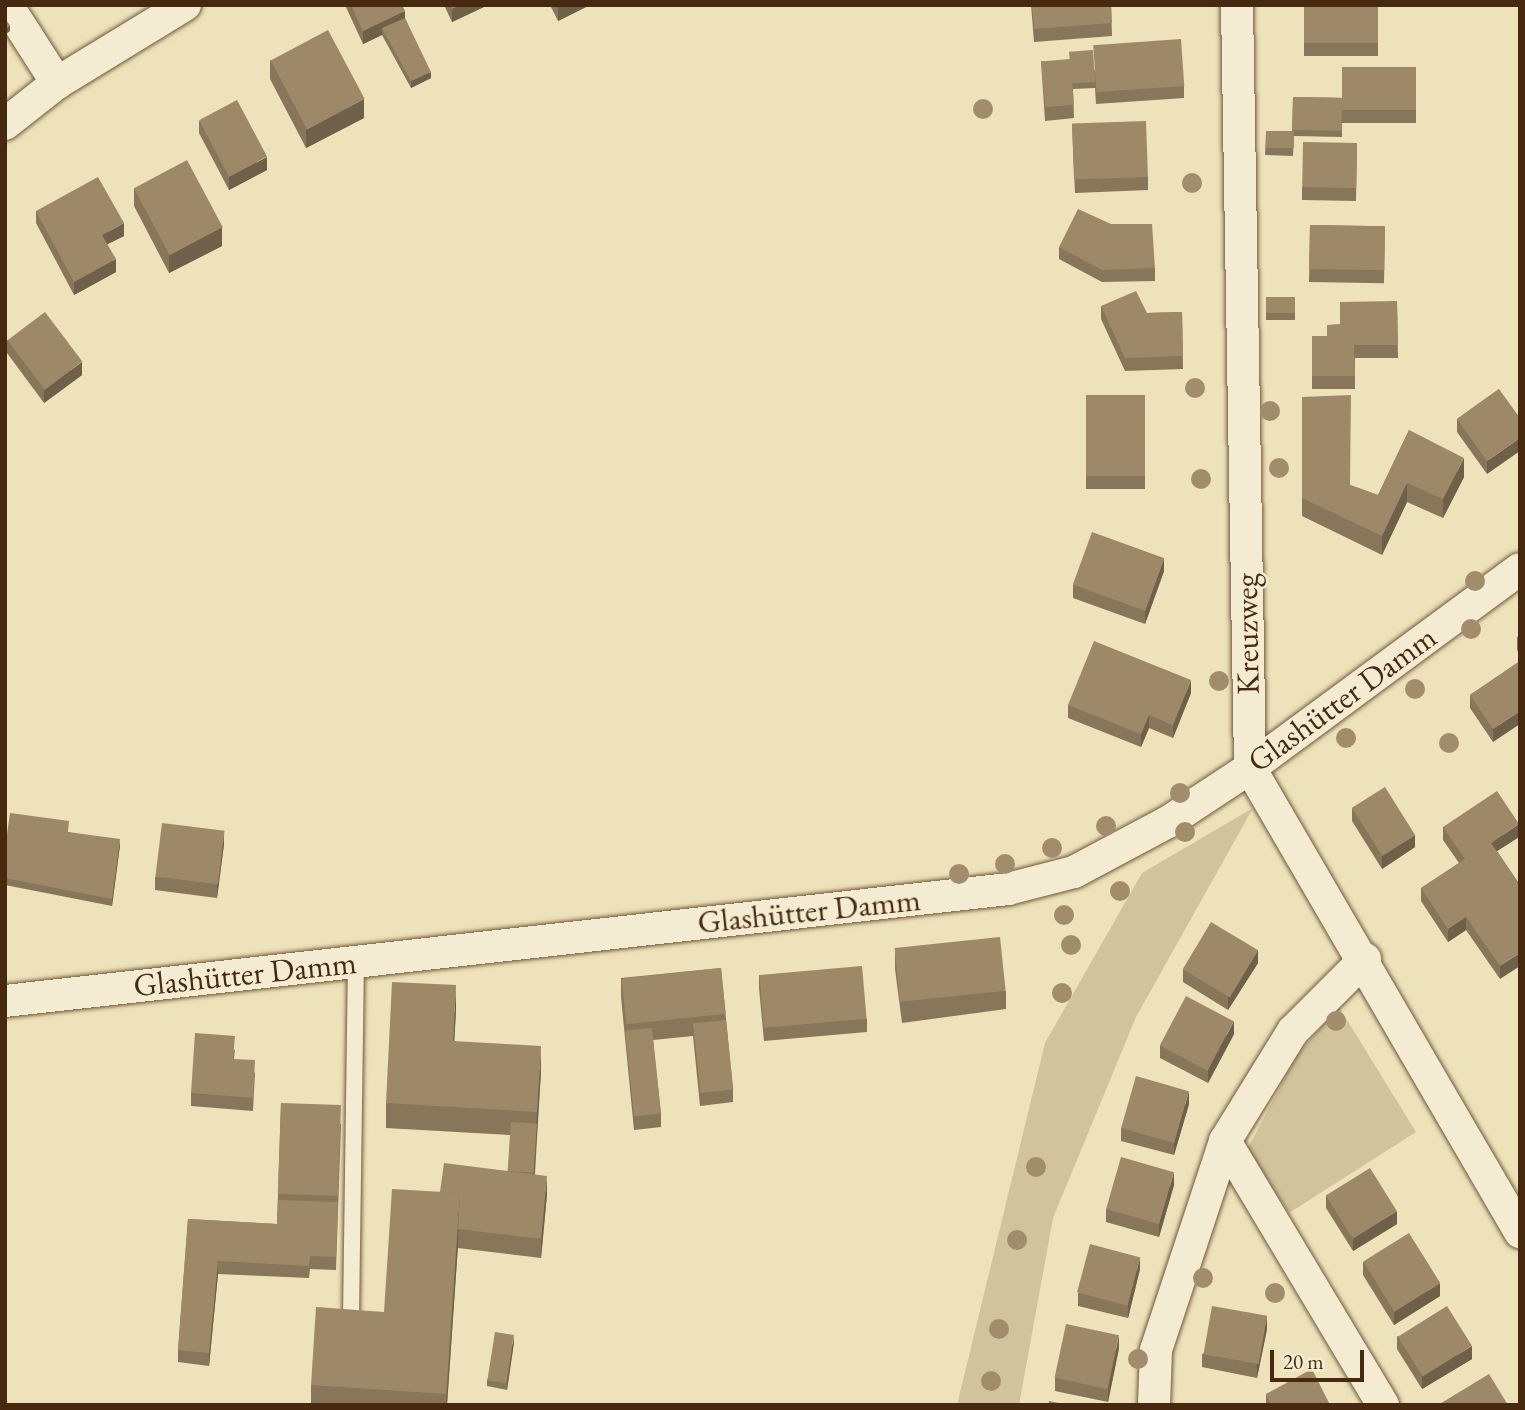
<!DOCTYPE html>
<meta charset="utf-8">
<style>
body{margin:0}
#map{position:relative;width:1525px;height:1410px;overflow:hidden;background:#ede2b9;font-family:"EB Garamond",serif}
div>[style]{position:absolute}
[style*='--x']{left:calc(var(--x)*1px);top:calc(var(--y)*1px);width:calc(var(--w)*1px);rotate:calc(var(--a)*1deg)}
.green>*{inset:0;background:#d1c39c}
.roads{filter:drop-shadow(0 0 2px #70573a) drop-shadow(0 0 2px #70573a)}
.service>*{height:16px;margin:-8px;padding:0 8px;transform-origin:8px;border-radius:8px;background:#f3ecd2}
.minor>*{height:32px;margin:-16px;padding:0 16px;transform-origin:16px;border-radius:16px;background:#f3ecd2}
.trees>*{width:20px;height:20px;margin:-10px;border-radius:50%;background:#a18d6b}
.wall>*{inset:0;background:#877659;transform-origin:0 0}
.shaded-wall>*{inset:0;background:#6e6049}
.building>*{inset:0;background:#9d8968;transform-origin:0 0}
span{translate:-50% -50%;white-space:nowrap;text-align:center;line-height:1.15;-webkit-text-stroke:5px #f3ecd2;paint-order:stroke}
.street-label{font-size:32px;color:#472910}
.frame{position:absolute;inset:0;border:7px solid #472910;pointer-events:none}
.scale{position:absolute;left:1270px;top:1350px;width:94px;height:32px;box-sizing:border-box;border:4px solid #472910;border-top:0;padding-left:9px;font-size:21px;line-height:24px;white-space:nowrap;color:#472910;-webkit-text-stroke:5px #f3ecd2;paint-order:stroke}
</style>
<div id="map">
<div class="green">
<i style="clip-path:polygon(1253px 808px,1136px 1017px,1053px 1218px,1019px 1405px,957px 1405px,1045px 1043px,1142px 873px)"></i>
<i style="clip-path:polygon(1339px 1007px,1416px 1132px,1289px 1213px,1248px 1148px,1297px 1055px)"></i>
</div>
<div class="roads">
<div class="service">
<i style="--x:351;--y:1318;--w:356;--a:-89.2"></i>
</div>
<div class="minor">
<i style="--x:7;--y:5;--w:93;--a:57.3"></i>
<i style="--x:1237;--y:5;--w:763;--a:89.02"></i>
<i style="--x:1250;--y:768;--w:537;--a:59.81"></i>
<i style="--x:5;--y:124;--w:66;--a:-38.3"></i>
<i style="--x:57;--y:83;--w:150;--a:-31.4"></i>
<i style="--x:5;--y:1001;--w:1009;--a:-6.37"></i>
<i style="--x:1008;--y:889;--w:68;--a:-14.4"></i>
<i style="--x:1074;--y:872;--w:106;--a:-28"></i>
<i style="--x:1168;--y:822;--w:98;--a:-33.4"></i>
<i style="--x:1250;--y:768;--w:335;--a:-36.4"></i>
<i style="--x:1225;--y:1141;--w:308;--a:59.1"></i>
<i style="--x:1154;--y:1405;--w:55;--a:-87.9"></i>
<i style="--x:1156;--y:1350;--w:220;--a:-71.7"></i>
<i style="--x:1225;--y:1141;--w:129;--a:-58.3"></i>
<i style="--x:1293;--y:1031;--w:102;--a:-45"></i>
</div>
</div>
<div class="trees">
<i style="left:983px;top:109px"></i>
<i style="left:1192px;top:183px"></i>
<i style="left:1195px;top:388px"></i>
<i style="left:1270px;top:411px"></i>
<i style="left:1279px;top:468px"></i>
<i style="left:1201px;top:479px"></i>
<i style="left:1475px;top:581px"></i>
<i style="left:1471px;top:629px"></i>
<i style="left:1219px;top:681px"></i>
<i style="left:1415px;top:689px"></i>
<i style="left:1346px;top:738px"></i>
<i style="left:1449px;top:743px"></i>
<i style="left:1180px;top:793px"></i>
<i style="left:1106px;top:826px"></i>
<i style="left:1185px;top:832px"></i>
<i style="left:1052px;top:848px"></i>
<i style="left:1005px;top:864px"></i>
<i style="left:959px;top:874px"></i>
<i style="left:1120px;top:891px"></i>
<i style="left:1064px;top:915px"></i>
<i style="left:1071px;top:945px"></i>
<i style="left:1062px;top:993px"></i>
<i style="left:1336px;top:1021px"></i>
<i style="left:1036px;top:1167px"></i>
<i style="left:1017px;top:1240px"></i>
<i style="left:1203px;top:1278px"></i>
<i style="left:1275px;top:1293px"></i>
<i style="left:999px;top:1329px"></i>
<i style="left:1138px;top:1359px"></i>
<i style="left:991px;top:1381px"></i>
</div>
<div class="wall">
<i style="clip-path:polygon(345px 5px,402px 5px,405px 18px,431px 78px,411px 88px,382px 35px,363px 44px)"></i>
<i style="clip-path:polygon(444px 5px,486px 5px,486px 6px,452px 22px)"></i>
<i style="clip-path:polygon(550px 5px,590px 5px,558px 21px)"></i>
<i style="clip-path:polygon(1031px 5px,1111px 5px,1112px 36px,1034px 42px)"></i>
<i style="left:1304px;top:5px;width:74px;height:51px"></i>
<i style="clip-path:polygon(270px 60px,364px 118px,306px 148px,270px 79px)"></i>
<i style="clip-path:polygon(1041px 61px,1184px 86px,1184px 98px,1096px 104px,1095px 88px,1073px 89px,1074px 118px,1045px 121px)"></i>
<i style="clip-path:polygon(1416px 67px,1416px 123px,1342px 123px,1342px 111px,1342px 137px,1294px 136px,1293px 156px,1265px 155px,1266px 131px,1292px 131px,1293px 97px,1342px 98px)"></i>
<i style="clip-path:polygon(199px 121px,267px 170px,229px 190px,199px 133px)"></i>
<i style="clip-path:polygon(1072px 125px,1148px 177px,1148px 190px,1075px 193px)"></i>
<i style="clip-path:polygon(1357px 143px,1356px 201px,1302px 200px,1302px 187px)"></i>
<i style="clip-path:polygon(134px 188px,222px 246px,169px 273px,134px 206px)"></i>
<i style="clip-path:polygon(36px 211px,124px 236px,107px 244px,116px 272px,74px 295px,36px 223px)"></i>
<i style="left:1310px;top:225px;width:75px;height:57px;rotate:1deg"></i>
<i style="clip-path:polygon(1059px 247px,1155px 268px,1155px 281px,1102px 282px,1059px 259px)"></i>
<i style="left:1266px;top:297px;width:29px;height:23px"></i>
<i style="clip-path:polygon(1397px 301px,1398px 358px,1355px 358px,1355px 389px,1312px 389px,1312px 336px,1327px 336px,1340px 324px)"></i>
<i style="clip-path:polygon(1101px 306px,1147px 313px,1182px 312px,1183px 369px,1125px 371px,1101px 319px)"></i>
<i style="clip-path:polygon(7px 340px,82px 375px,44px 403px,7px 353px)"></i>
<i style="clip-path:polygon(1499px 389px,1487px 474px,1457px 432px,1457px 419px)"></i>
<i style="left:1086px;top:395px;width:59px;height:94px"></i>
<i style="clip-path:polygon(1302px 397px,1350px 485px,1378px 495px,1409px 430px,1464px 477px,1443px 518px,1407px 502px,1382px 555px,1302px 516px)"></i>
<i style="clip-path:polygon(1164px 571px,1145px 624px,1073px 598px,1073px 585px)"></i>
<i style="clip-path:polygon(1520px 635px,1520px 655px,1517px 650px,1517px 637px)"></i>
<i style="clip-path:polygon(1520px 661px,1493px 742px,1470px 708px,1470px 695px)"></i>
<i style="clip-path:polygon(1191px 693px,1173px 738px,1149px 728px,1141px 747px,1068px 718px,1068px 705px)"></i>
<i style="clip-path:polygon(1352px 808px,1415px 847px,1382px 869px,1352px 821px)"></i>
<i style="clip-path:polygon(1443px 827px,1519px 837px,1497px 851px,1520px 885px,1500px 979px,1466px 930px,1448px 942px,1421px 901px,1421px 888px,1459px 863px,1443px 840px)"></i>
<i style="clip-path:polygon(68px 832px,120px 845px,112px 906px,5px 885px,5px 848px)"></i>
<i style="clip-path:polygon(224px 844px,217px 898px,155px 890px,155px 877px)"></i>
<i style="clip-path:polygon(895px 950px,1006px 991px,1006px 1009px,902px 1023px,895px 969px)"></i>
<i style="clip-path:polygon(1258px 963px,1228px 1010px,1183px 982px,1183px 969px)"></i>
<i style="clip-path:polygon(721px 968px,733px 1090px,733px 1102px,700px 1106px,693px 1036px,653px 1040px,661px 1114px,661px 1127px,634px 1130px,621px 997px,621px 978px)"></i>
<i style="clip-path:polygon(759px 975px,867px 1019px,867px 1032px,764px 1041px,759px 988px)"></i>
<i style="clip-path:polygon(456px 1010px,454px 1041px,541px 1071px,535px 1174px,547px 1194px,541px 1258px,458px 1248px,458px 1245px,447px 1405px,311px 1405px,311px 1385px,384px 1312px,440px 1192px,509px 1171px,510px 1135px,386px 1128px,386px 1103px)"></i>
<i style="clip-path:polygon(1234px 1034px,1208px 1083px,1160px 1058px,1160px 1046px)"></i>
<i style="clip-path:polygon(235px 1049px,234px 1059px,255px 1073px,253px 1111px,191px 1106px,191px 1093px)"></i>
<i style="clip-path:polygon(281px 1103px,341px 1124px,336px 1270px,310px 1269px,309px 1278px,218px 1274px,209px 1366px,178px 1362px,178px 1350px,188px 1219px,277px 1224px)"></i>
<i style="clip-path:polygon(1189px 1104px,1174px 1155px,1121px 1141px,1121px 1128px)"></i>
<i style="clip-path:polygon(1174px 1185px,1159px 1237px,1106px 1222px,1106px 1209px)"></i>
<i style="clip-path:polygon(1326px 1195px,1397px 1224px,1353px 1251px,1326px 1208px)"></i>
<i style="clip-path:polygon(1363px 1262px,1440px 1296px,1394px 1325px,1363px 1275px)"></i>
<i style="clip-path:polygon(1140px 1269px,1128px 1318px,1078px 1306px,1078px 1293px)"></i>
<i style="clip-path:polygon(1267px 1329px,1257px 1378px,1202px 1367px,1202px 1354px)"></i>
<i style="clip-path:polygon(1397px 1336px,1472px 1359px,1422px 1389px,1397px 1349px)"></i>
<i style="clip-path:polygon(514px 1342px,507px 1390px,487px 1386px,487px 1380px)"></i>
<i style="clip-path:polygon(1119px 1348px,1108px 1402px,1055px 1391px,1055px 1378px)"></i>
<i style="clip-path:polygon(1266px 1394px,1330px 1405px,1266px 1405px)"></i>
</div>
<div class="shaded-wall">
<i style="clip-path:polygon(460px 5px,486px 5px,486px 6px,452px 22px,452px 9px)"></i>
<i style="clip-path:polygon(558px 5px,590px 5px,558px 21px)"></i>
<i style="clip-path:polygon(405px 11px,405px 24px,382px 28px,382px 35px,363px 44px,363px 31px)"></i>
<i style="clip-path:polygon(10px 25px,10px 31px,5px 35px,5px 29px)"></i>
<i style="clip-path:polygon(431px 72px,431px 78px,411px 88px,411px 81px)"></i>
<i style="clip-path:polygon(364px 99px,364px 118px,306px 148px,306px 130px)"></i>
<i style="clip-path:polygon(267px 157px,267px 170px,229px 190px,229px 177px)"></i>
<i style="clip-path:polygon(124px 223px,124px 236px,102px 247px,102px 235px)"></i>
<i style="clip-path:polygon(222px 227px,222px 246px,169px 273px,169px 254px)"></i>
<i style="clip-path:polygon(116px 259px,116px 272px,74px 295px,74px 282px)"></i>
<i style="clip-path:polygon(82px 362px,82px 375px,44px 403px,44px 390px)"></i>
<i style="clip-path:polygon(1520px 438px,1520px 451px,1487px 474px,1487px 461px)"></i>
<i style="clip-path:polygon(1464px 458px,1464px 477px,1443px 518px,1443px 499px)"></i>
<i style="clip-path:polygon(1407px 483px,1407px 502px,1382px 555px,1382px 536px)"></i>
<i style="clip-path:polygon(1164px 558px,1164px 571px,1145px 624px,1145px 611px)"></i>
<i style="clip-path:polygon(1191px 680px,1191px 693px,1173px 738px,1173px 725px)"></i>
<i style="clip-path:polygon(1520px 711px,1520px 724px,1493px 742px,1493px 729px)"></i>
<i style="clip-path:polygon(1149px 715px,1149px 728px,1141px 747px,1141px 734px)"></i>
<i style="clip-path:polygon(1519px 824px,1519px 837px,1491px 855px,1491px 843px)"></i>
<i style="clip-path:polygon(224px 831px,224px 844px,217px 898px,217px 886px)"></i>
<i style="clip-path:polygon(1415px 835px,1415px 847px,1382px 869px,1382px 856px)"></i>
<i style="clip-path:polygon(120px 839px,120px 845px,112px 906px,112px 899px)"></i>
<i style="clip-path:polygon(1466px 917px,1466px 930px,1448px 942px,1448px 929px)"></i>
<i style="clip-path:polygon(1258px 950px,1258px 963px,1228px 1010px,1228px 998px)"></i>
<i style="clip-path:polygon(1520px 953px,1520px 966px,1500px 979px,1500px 966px)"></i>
<i style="clip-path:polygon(456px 985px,456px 1010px,453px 1066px,453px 1041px)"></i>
<i style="clip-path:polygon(1234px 1021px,1234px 1034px,1208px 1083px,1208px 1070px)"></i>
<i style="clip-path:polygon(541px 1046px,541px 1071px,533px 1193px,533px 1180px)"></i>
<i style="clip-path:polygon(1189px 1091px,1189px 1104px,1174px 1155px,1174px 1143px)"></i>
<i style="clip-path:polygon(1174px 1172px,1174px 1185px,1159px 1237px,1159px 1224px)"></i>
<i style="clip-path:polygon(547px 1176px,547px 1194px,541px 1258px,541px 1239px)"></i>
<i style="clip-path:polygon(460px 1193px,458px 1245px,447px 1405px,446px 1405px)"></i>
<i style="clip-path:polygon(1397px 1211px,1397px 1224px,1353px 1251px,1353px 1238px)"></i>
<i style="clip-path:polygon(1140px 1257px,1140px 1269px,1128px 1318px,1128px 1305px)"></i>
<i style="clip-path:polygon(218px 1261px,218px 1274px,209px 1366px,209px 1353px)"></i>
<i style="clip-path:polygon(1440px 1283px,1440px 1296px,1394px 1325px,1394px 1312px)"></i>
<i style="clip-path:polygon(1267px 1316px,1267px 1329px,1257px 1378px,1257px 1365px)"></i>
<i style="clip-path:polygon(514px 1335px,514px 1342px,507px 1390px,507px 1383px)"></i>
<i style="clip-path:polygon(1119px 1335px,1119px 1348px,1108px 1402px,1108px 1389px)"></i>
<i style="clip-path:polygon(1472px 1346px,1472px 1359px,1422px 1389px,1422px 1376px)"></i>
</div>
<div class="building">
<i style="clip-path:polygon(351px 5px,402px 5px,405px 11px,363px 31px)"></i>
<i style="clip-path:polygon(450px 5px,460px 5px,452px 9px)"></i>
<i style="clip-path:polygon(1032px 5px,1111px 5px,1112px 23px,1034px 29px)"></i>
<i style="left:1304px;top:5px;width:74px;height:38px"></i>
<i style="clip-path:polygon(405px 18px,431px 72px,411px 81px,382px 28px)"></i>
<i style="clip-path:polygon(5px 19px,10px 25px,5px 29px)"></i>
<i style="left:328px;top:30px;width:78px;height:65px;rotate:62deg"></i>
<i style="left:1181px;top:39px;width:47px;height:88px;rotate:86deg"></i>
<i style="left:1093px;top:50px;width:32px;height:24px;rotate:86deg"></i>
<i style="left:1070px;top:59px;width:46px;height:29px;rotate:85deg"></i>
<i style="left:1342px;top:67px;width:74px;height:43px"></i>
<i style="left:1293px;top:97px;width:49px;height:33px;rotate:1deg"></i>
<i style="left:237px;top:100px;width:64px;height:43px;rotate:62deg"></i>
<i style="left:1146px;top:121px;width:56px;height:74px;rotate:88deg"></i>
<i style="left:1266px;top:131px;width:28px;height:17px"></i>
<i style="left:1303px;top:142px;width:54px;height:45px;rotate:1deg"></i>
<i style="left:187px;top:160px;width:76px;height:60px;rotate:62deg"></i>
<i style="clip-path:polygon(98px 177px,124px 223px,102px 235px,116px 259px,74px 282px,36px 211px)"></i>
<i style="clip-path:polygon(1078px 209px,1111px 224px,1152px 224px,1155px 268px,1102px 270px,1059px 247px)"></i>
<i style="left:1310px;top:225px;width:75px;height:44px;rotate:1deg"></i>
<i style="clip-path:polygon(1136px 291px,1147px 313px,1182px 312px,1183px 356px,1125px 358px,1101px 306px)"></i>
<i style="left:1266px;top:297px;width:29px;height:16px"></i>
<i style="clip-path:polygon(1397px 301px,1398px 345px,1354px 345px,1355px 376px,1312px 376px,1312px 336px,1327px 336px,1327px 325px,1340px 324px,1340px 302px)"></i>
<i style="left:45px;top:312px;width:62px;height:47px;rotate:53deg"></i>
<i style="clip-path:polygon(1499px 389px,1520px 418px,1520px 438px,1487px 461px,1457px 419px)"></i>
<i style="left:1086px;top:395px;width:59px;height:81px"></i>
<i style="clip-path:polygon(1351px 395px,1350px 485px,1378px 495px,1409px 430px,1464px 458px,1443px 499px,1407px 483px,1382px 536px,1302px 498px,1302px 397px)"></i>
<i style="left:1092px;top:532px;width:77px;height:56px;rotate:20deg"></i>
<i style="clip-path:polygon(1094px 641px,1191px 680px,1173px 725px,1149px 715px,1141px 734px,1068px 705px)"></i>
<i style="clip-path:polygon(1520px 661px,1520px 711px,1493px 729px,1470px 695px)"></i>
<i style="left:1385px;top:787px;width:57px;height:39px;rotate:58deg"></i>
<i style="clip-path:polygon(1497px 791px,1519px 824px,1491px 843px,1520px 885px,1520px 953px,1500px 966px,1466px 917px,1448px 929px,1421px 888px,1465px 859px,1443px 827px)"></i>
<i style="clip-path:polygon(10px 813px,69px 821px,68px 832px,120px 839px,112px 899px,5px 878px,5px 848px)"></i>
<i style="left:162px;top:823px;width:63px;height:54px;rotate:7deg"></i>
<i style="left:1211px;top:922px;width:55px;height:55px;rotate:31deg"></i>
<i style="left:1000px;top:937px;width:54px;height:106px;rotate:84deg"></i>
<i style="left:862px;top:966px;width:53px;height:103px;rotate:85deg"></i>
<i style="left:721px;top:968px;width:46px;height:100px;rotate:84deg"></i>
<i style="clip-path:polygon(392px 982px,456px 985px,453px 1041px,541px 1046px,537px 1112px,386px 1103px)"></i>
<i style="left:1186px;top:996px;width:54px;height:56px;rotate:28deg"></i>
<i style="left:726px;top:1020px;width:70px;height:33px;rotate:84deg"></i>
<i style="left:652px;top:1028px;width:86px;height:27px;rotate:84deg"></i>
<i style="clip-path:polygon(195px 1033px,235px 1036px,233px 1059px,255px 1060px,253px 1098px,191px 1093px)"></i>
<i style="left:1136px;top:1076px;width:55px;height:54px;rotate:16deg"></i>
<i style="left:281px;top:1103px;width:60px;height:91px;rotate:2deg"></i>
<i style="left:511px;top:1122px;width:26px;height:49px;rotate:4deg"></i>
<i style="left:1121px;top:1157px;width:55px;height:54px;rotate:16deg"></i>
<i style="clip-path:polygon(444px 1163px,547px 1176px,541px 1239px,458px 1229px,460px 1193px,440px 1192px)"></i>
<i style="left:1370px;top:1168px;width:51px;height:52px;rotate:58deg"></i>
<i style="clip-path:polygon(392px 1189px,460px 1193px,446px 1394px,311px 1385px,316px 1307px,384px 1312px)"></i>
<i style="clip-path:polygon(278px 1200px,338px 1202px,336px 1257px,310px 1256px,309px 1266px,218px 1261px,209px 1353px,178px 1350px,188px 1219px,277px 1224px)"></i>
<i style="left:1409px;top:1233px;width:59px;height:54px;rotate:58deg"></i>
<i style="left:1090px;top:1244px;width:52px;height:50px;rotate:15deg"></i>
<i style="left:1212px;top:1306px;width:56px;height:49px;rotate:10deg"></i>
<i style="left:1447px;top:1306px;width:47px;height:58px;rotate:58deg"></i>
<i style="left:1066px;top:1324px;width:54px;height:55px;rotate:12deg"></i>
<i style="left:495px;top:1332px;width:19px;height:49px;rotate:9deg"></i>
<i style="clip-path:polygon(1312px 1369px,1330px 1405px,1271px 1405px,1266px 1394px)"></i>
<i style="clip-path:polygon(1489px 1374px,1508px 1405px,1438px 1405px)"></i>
<i style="clip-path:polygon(1049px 1401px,1069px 1405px,1048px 1405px)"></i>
</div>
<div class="street-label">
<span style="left:1247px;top:634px;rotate:-91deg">Kreuzweg</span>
<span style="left:1342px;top:699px;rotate:-36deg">Glashütter Damm</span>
<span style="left:809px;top:911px;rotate:-6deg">Glashütter Damm</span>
<span style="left:245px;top:974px;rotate:-6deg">Glashütter Damm</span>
</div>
<div class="frame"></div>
<div class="scale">20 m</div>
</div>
